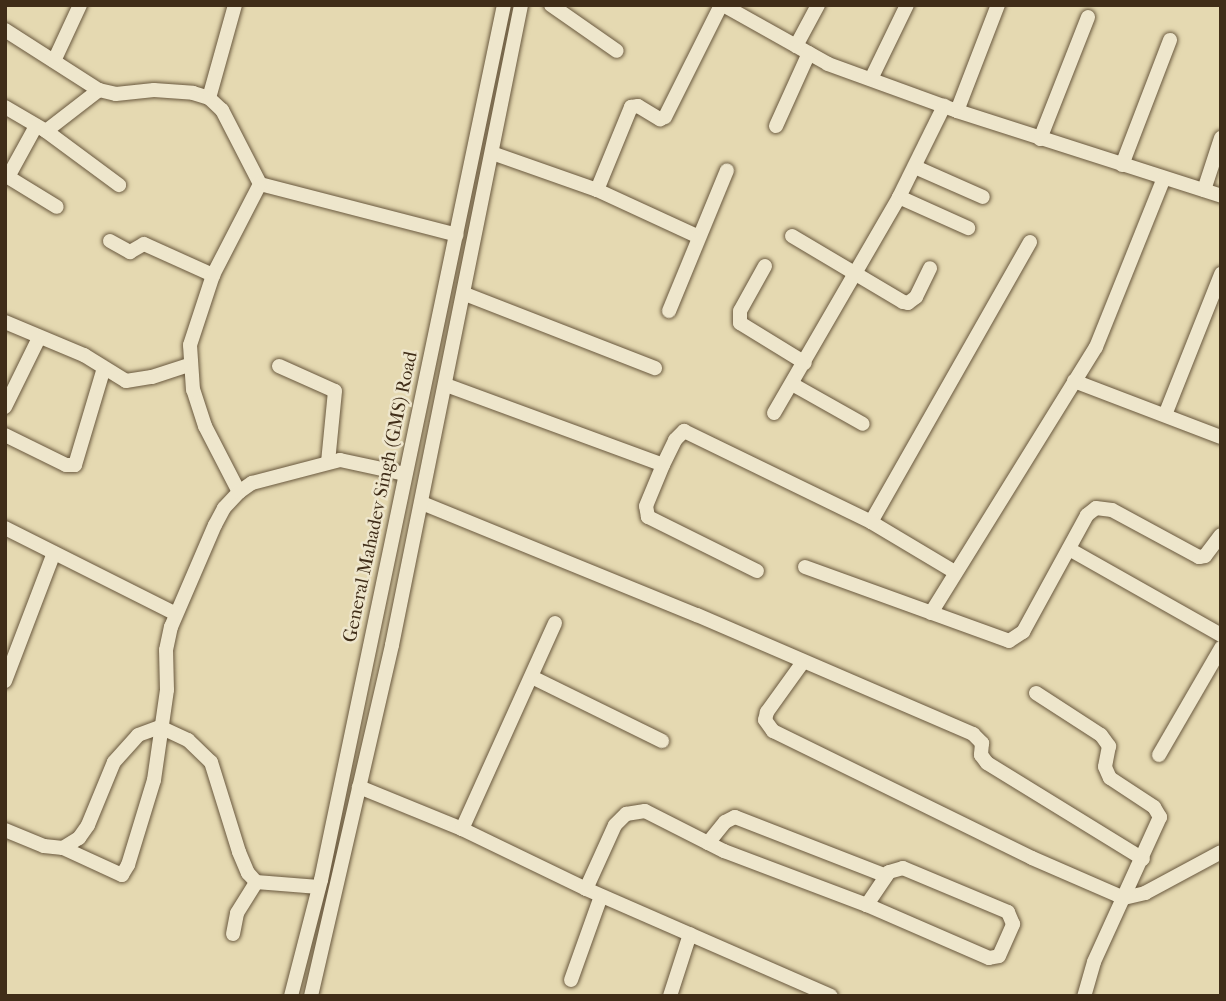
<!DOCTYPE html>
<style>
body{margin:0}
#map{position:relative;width:1226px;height:1001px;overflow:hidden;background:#e5d9b1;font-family:"IM FELL French Canon",serif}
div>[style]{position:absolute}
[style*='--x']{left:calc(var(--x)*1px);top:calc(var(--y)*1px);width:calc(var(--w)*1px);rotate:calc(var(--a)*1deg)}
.roads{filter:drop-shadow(0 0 2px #69583e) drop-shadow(0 0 2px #69583e)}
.minor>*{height:14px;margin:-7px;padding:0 7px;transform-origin:7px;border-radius:7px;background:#eee6cc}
span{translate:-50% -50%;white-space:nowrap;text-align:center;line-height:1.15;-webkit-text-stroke:5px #eee6cc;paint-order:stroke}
.street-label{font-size:19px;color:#402d18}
.frame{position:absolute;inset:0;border:7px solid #402d18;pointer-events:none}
</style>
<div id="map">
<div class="roads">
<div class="minor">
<i style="--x:551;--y:5;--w:80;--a:34.9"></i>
<i style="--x:723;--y:5;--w:120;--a:29.3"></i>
<i style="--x:828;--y:64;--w:137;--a:20"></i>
<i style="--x:957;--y:111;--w:277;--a:17.8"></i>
<i style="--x:5;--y:30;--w:112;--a:32.6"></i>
<i style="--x:796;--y:46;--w:47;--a:-61.8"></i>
<i style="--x:54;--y:61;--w:62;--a:-65.1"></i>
<i style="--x:871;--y:79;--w:82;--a:-64.1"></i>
<i style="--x:209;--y:98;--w:97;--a:-74.4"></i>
<i style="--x:5;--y:107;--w:48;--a:30.3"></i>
<i style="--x:46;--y:131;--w:91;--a:36.5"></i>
<i style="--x:957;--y:111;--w:114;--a:-68.9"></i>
<i style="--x:36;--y:126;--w:58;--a:118.8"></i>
<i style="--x:8;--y:177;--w:57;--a:31.5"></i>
<i style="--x:776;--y:126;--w:80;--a:-65.7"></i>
<i style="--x:46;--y:131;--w:67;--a:-37.7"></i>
<i style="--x:99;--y:90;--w:17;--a:13"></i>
<i style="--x:116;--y:94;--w:38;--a:-6"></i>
<i style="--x:154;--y:90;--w:39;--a:4"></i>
<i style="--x:193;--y:93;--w:17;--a:17"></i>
<i style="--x:209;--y:98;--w:18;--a:43"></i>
<i style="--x:222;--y:110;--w:83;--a:62.8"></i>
<i style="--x:260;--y:184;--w:203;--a:14.5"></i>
<i style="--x:1040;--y:139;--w:131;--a:-68.5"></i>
<i style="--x:492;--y:153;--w:111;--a:19.4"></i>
<i style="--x:597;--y:190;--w:112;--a:24.7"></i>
<i style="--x:1122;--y:165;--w:134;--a:-69"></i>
<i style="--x:915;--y:167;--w:74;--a:23.8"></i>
<i style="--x:597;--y:190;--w:90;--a:-67.7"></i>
<i style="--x:631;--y:107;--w:7;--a:-8"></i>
<i style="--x:638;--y:106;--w:26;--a:31"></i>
<i style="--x:660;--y:119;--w:5;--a:-22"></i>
<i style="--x:665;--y:117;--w:125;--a:-63.4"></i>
<i style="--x:1204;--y:190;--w:55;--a:-71.9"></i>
<i style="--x:899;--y:197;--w:76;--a:24.2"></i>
<i style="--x:792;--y:236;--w:129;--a:30.7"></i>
<i style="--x:903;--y:302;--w:5;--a:11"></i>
<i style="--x:908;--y:303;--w:10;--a:-37"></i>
<i style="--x:916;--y:297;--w:32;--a:-64"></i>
<i style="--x:110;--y:241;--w:23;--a:29"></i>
<i style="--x:130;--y:252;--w:16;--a:-30"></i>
<i style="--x:144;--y:244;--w:76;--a:24.2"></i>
<i style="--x:765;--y:266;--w:51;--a:119.1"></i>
<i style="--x:740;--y:311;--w:12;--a:90"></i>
<i style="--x:740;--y:323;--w:76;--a:31.6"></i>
<i style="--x:465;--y:294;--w:204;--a:21.3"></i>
<i style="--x:669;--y:311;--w:152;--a:-67.6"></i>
<i style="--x:5;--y:322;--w:86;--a:22.7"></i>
<i style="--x:84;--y:355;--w:49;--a:31.8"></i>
<i style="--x:126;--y:381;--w:26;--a:-9"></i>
<i style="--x:152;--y:377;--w:39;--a:-18"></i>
<i style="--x:279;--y:366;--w:61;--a:24.1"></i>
<i style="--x:335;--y:391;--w:71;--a:95.6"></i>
<i style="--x:1074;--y:381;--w:157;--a:20.9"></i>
<i style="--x:792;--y:384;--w:81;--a:29.4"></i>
<i style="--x:446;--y:385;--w:231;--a:20.2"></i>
<i style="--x:5;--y:407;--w:77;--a:-63.8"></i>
<i style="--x:774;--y:413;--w:250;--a:-59.9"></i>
<i style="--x:899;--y:197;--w:102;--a:-63.7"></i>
<i style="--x:1165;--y:415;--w:152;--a:-68.3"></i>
<i style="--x:5;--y:435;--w:68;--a:26.2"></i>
<i style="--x:66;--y:465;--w:9;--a:0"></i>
<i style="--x:75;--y:465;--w:101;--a:-73.4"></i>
<i style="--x:239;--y:492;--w:74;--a:-117.3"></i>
<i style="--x:205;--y:426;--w:38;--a:-108"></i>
<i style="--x:193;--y:390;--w:45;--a:-93.8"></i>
<i style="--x:190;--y:345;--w:74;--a:-71.8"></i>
<i style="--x:213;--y:275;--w:102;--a:-62.7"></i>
<i style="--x:422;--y:503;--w:297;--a:22.2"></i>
<i style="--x:697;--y:615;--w:301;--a:23.3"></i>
<i style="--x:973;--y:734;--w:13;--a:45"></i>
<i style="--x:982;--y:743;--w:12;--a:95"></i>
<i style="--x:981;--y:755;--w:10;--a:53"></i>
<i style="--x:987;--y:763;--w:183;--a:31.6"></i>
<i style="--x:871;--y:522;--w:322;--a:-60.4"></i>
<i style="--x:5;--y:528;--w:191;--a:26.7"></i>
<i style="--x:1069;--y:549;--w:175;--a:29.5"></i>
<i style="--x:805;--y:567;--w:217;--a:19.9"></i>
<i style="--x:1009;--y:641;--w:17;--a:-33"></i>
<i style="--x:1023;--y:632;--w:133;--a:-61.3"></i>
<i style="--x:1087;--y:515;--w:11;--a:-38"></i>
<i style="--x:1096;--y:508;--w:16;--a:7"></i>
<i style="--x:1112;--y:510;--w:99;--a:28.4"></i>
<i style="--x:1199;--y:557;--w:6;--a:-9"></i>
<i style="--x:1205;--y:556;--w:26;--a:-53"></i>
<i style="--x:757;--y:571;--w:122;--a:-153.6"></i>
<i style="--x:648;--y:517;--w:11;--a:-100"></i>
<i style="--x:646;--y:506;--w:44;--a:-67.5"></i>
<i style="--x:663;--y:465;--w:28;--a:-64"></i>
<i style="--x:675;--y:440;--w:13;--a:-45"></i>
<i style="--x:684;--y:431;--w:208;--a:25.9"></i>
<i style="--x:871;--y:522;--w:98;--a:30.8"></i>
<i style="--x:931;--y:613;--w:313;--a:-58.2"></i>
<i style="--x:1096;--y:347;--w:182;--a:-68.1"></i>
<i style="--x:803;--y:662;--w:62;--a:125.8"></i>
<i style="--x:767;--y:712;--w:8;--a:104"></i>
<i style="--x:765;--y:720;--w:14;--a:54"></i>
<i style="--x:773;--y:731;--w:288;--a:26.1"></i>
<i style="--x:1032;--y:858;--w:100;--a:23.5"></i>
<i style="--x:1124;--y:898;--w:22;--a:-13"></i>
<i style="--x:1145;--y:893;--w:86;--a:-28.3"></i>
<i style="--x:532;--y:677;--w:145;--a:26.2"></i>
<i style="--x:5;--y:681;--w:137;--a:-69.1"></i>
<i style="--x:1036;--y:693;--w:77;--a:32.9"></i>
<i style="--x:1101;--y:735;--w:14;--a:54"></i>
<i style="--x:1109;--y:746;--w:21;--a:101"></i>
<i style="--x:1105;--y:767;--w:12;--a:66"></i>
<i style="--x:1110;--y:778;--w:53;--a:33.4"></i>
<i style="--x:1154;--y:807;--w:12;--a:59"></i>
<i style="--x:1160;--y:817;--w:159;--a:114.5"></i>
<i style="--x:1094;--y:962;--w:35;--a:106"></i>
<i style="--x:1159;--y:755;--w:124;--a:-59.9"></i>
<i style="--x:359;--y:787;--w:111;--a:22.2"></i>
<i style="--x:462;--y:829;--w:138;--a:25.8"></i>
<i style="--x:586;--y:889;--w:267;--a:23.6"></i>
<i style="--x:462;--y:829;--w:226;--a:-65.7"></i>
<i style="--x:5;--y:830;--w:42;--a:22.3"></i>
<i style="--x:44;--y:846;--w:19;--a:6"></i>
<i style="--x:63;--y:848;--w:19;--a:-32"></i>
<i style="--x:79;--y:838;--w:16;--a:-55"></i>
<i style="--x:88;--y:825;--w:68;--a:-67.6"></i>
<i style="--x:114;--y:762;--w:36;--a:-48"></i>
<i style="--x:138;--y:735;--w:23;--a:-20"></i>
<i style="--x:160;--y:727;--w:31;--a:25"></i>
<i style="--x:188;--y:740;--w:32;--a:44"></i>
<i style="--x:211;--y:762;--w:94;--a:72.7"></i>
<i style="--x:239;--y:852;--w:23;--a:67"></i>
<i style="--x:248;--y:873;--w:12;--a:48"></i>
<i style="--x:256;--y:882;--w:63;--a:4.5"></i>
<i style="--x:708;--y:843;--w:27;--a:-51"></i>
<i style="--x:725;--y:822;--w:11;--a:-27"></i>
<i style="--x:735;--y:817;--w:162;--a:21.3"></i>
<i style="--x:63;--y:848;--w:65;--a:24.6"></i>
<i style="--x:122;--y:875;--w:12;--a:-59"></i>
<i style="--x:128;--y:865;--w:89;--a:-73"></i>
<i style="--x:154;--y:780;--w:91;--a:-81.8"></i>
<i style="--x:167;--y:690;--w:40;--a:-91.4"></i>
<i style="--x:166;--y:650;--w:24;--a:-78"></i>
<i style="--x:171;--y:627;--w:111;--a:-66.7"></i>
<i style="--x:215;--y:525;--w:19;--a:-62"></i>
<i style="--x:224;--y:508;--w:22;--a:-47"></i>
<i style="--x:239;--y:492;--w:16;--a:-35"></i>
<i style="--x:252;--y:483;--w:91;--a:-14.6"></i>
<i style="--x:340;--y:460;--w:66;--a:12.2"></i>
<i style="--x:586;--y:889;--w:70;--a:-65.6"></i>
<i style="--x:615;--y:825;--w:16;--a:-45"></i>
<i style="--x:626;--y:814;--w:19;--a:-9"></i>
<i style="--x:645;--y:811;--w:89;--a:26.9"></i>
<i style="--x:724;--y:851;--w:153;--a:20.7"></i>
<i style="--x:867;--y:905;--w:133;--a:23.5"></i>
<i style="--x:989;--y:958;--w:10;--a:-11"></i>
<i style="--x:999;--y:956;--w:35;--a:-66"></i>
<i style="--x:1013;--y:924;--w:13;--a:-113"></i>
<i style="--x:1008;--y:912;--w:114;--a:-157.3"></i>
<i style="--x:903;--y:868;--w:15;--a:164"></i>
<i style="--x:889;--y:872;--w:40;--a:124"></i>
<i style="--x:233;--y:934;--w:21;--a:-79"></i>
<i style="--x:237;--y:913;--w:36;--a:-58"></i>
<i style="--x:571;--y:980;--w:89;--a:-70.3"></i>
<i style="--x:291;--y:996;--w:120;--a:-75.5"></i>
<i style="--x:321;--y:880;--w:894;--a:-78.19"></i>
<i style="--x:311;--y:996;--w:360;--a:-77"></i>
<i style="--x:392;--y:645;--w:653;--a:-78.6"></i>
<i style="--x:670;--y:996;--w:65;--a:-72.1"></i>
</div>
</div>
<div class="street-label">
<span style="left:381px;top:497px;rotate:-78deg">General Mahadev Singh (GMS) Road</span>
</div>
<div class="frame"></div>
</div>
